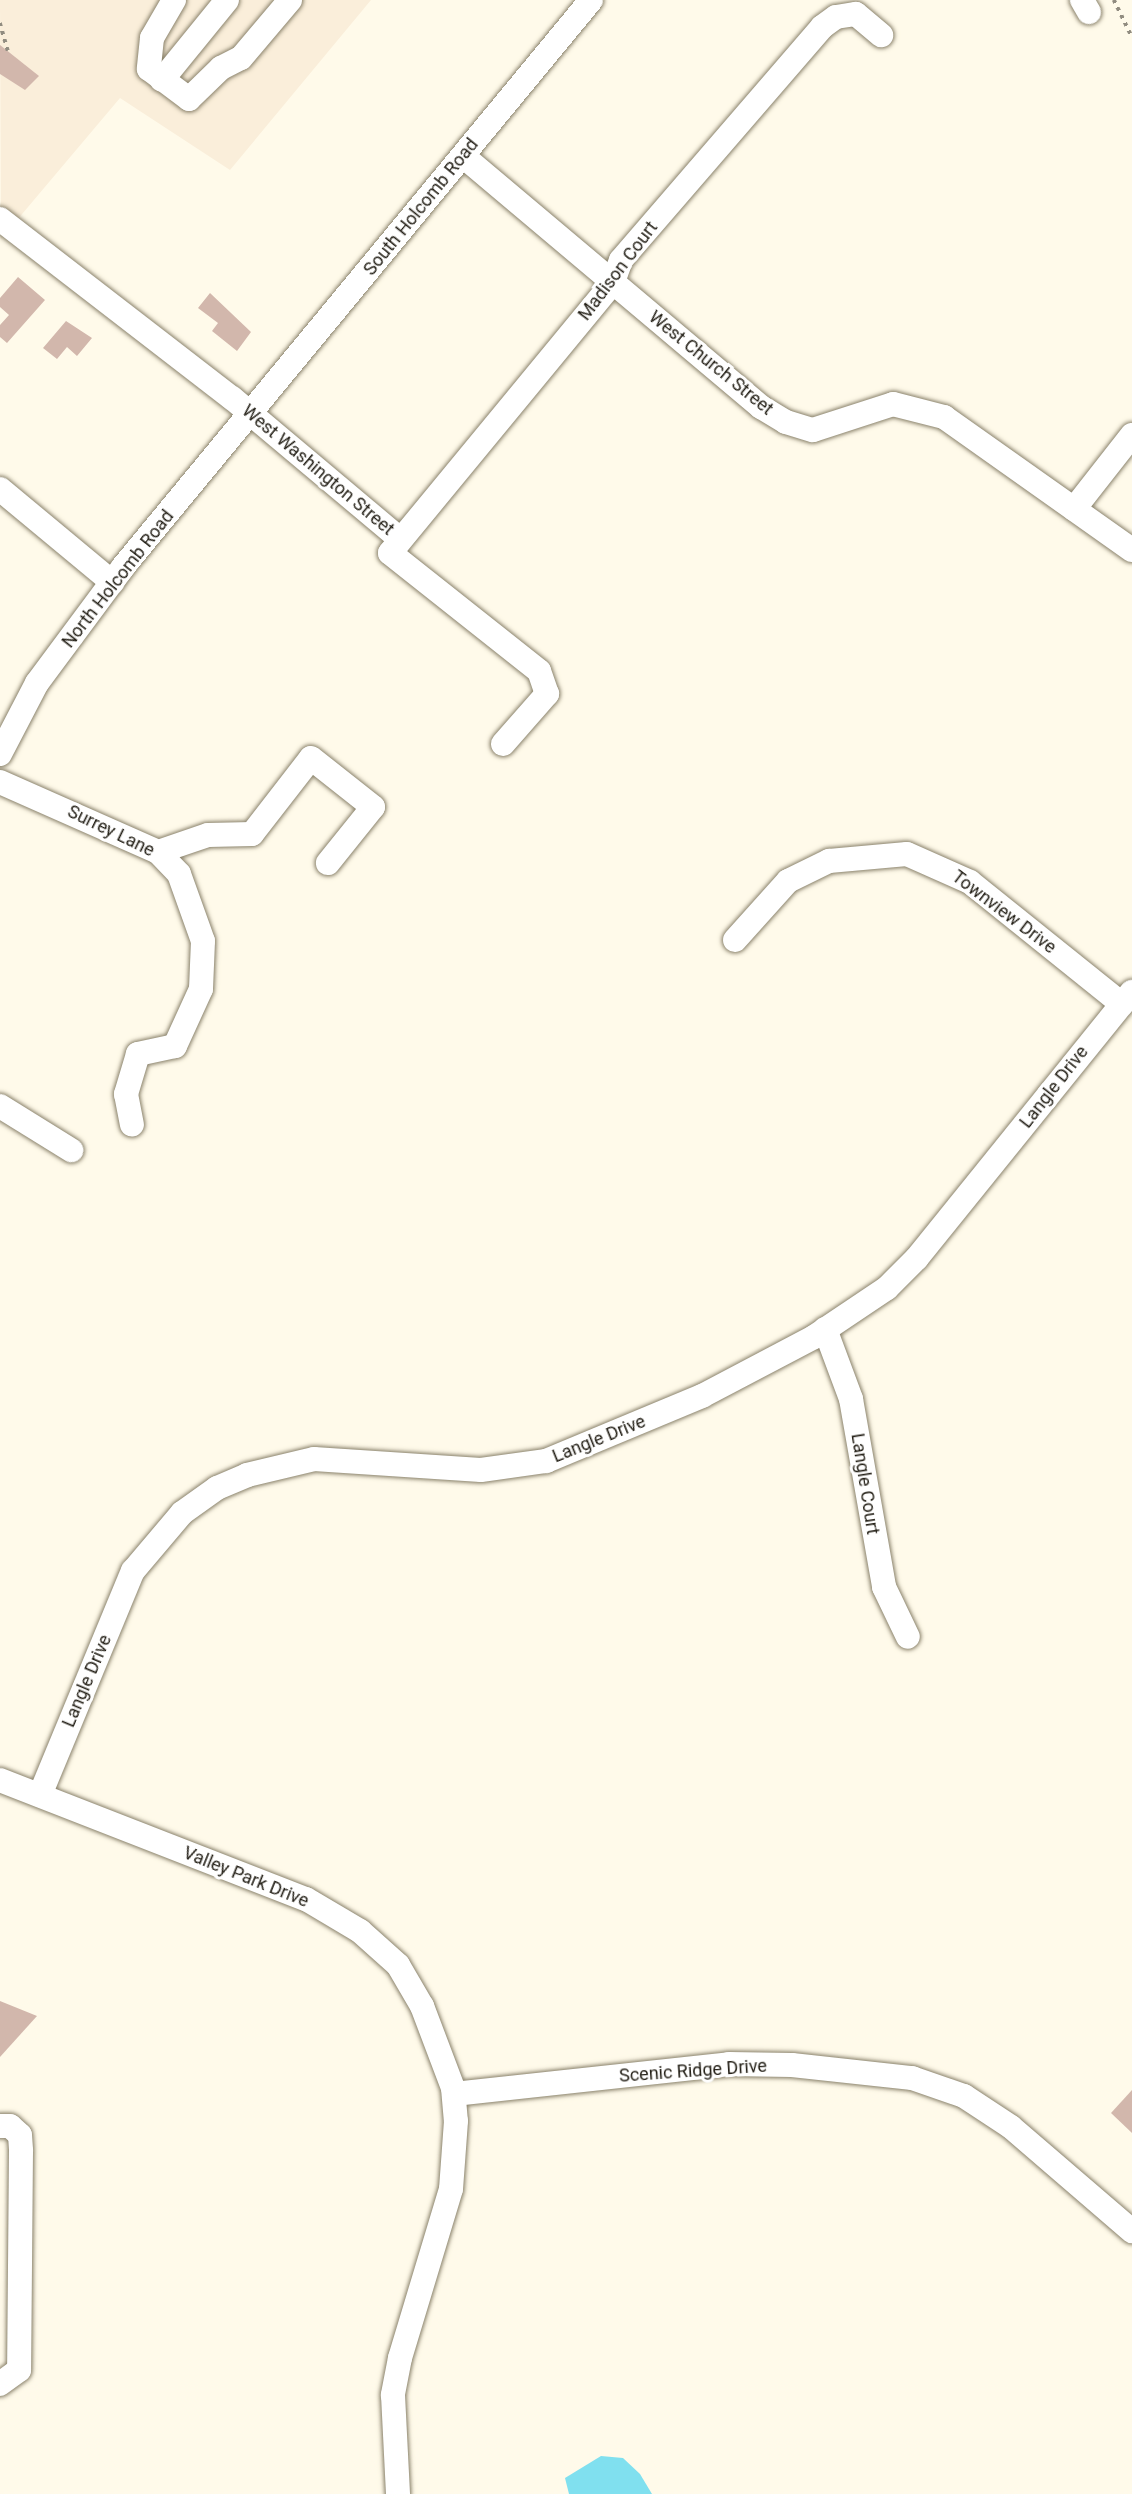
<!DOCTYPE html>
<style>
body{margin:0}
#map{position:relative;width:1132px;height:2494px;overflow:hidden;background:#fffaea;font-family:Roboto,sans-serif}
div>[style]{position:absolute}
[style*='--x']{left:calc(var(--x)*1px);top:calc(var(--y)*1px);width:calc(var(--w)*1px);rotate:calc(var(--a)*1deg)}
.commercial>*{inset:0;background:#faeeda}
.water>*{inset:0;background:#80e0ef}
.building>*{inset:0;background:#d2b7ac}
.path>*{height:3.5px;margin-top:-1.75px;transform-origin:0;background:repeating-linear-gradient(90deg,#918c80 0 3.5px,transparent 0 8.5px)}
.roads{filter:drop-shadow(0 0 2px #8a826b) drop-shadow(0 0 2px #8a826b)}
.minor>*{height:24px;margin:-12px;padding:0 12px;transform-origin:12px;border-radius:12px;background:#fff}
span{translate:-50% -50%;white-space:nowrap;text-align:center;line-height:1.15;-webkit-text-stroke:6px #fff;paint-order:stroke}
.street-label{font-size:18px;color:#221e15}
</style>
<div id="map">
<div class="commercial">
<i style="clip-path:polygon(0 0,371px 0,230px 170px,120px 98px,1px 239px)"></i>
</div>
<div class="water">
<i style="clip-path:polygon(601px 2456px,623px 2458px,640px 2474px,652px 2494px,569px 2494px,565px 2478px)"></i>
</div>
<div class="building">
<i style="clip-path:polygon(0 45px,39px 76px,25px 90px,0 74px)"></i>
<i style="clip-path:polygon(18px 277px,45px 300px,7px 343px,0 337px,0 325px,9px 315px,0 307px,0 298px)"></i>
<i style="clip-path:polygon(210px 293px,251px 332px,237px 351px,212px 331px,218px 323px,198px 308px)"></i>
<i style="clip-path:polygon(66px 321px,92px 338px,77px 356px,67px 347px,57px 359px,43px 348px)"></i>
<i style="clip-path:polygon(0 2001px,37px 2016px,0 2057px)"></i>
<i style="clip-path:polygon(1132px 2090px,1132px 2133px,1111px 2113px)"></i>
</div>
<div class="path">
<i style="--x:1114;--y:0;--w:41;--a:64.1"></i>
<i style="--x:0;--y:23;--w:29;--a:74"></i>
</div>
<div class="roads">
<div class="minor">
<i style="--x:174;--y:0;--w:44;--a:120.1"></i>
<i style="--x:152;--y:38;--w:31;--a:96"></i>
<i style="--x:149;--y:69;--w:50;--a:36.9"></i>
<i style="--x:189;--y:99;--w:45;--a:-44.1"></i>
<i style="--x:221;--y:68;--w:22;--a:-27"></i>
<i style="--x:241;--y:58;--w:76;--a:-49.8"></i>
<i style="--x:1082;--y:0;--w:14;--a:60"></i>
<i style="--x:162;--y:80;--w:103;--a:-50.9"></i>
<i style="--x:463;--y:156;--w:390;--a:40.1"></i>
<i style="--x:761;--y:407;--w:29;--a:31"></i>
<i style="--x:786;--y:422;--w:28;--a:17"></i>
<i style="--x:813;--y:430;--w:84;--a:-18"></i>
<i style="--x:893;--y:404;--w:53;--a:14.3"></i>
<i style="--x:944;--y:417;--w:230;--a:35.3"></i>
<i style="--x:0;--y:219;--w:293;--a:37.7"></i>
<i style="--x:232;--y:398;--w:218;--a:40"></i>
<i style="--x:0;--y:489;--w:146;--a:39.7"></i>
<i style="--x:1074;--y:509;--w:94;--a:-51.9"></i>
<i style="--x:503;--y:744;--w:67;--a:-48.7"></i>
<i style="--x:547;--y:694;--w:24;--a:-109"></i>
<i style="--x:539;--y:671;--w:190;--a:-141.6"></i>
<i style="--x:390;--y:553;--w:351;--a:-50.5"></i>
<i style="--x:613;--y:282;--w:23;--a:-70"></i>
<i style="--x:621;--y:260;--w:308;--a:-49.2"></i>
<i style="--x:822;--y:27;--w:17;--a:-36"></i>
<i style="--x:836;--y:17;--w:20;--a:-9"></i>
<i style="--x:856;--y:14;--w:33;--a:40"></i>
<i style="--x:0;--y:754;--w:80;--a:-62.5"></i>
<i style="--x:37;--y:683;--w:144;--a:-53.4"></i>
<i style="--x:123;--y:567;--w:735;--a:-50.46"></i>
<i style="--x:0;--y:782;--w:173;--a:23.9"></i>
<i style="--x:158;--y:852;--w:30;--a:46"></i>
<i style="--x:179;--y:874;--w:71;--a:70.3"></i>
<i style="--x:203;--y:941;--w:48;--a:92.4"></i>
<i style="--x:201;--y:989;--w:63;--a:114.5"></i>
<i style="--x:175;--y:1046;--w:38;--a:168"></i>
<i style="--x:138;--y:1054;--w:42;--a:106.7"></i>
<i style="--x:126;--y:1094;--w:31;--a:79"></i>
<i style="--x:158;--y:852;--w:53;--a:-18.8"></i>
<i style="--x:208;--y:835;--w:44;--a:-1.3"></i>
<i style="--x:252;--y:834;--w:96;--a:-52.2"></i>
<i style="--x:311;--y:758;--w:79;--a:38.3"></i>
<i style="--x:373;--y:807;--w:72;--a:128.8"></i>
<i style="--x:735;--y:940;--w:79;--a:-48.1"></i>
<i style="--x:788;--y:881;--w:46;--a:-26"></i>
<i style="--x:829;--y:861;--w:78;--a:-5.1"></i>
<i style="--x:907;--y:854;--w:69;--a:24"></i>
<i style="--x:970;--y:882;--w:195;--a:38.8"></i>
<i style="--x:0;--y:1106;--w:84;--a:31.8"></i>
<i style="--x:825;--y:1329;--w:75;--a:69.6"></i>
<i style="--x:851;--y:1399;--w:191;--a:80"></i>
<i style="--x:884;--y:1587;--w:55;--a:64.4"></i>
<i style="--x:0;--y:1780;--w:328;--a:21.3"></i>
<i style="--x:306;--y:1899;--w:63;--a:30.7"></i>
<i style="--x:360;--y:1931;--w:51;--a:41.8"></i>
<i style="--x:398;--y:1965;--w:48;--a:59.7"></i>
<i style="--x:422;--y:2006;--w:88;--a:69.3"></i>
<i style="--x:453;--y:2088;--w:33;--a:85"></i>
<i style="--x:456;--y:2121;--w:68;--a:94.2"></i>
<i style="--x:451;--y:2189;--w:177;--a:106.8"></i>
<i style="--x:400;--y:2358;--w:38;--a:101"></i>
<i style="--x:393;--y:2395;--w:99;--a:87.1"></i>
<i style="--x:40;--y:1795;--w:243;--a:-67.5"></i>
<i style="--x:133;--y:1571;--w:76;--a:-49.8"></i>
<i style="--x:182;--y:1513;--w:43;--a:-35.5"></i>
<i style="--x:217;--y:1488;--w:33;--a:-23"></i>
<i style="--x:247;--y:1475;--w:69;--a:-13.4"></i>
<i style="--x:314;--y:1459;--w:167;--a:3.8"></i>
<i style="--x:481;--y:1470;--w:66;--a:-7.9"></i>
<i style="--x:546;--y:1461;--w:169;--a:-22.6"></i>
<i style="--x:702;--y:1396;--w:127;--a:-27.8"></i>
<i style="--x:814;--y:1337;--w:88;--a:-33.9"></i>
<i style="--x:887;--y:1288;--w:42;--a:-45"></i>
<i style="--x:917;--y:1258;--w:342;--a:-51.1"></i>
<i style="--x:454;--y:2094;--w:277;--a:-6.2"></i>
<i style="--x:729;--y:2064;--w:63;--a:0.9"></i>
<i style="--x:792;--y:2065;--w:121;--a:6.2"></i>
<i style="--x:912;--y:2078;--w:55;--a:19.1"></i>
<i style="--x:964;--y:2096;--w:56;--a:33.4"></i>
<i style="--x:1011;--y:2127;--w:160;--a:40.7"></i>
<i style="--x:0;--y:2126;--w:10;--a:0"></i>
<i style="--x:10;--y:2126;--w:13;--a:42"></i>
<i style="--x:20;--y:2135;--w:16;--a:86"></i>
<i style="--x:21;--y:2151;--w:219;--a:90.5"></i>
<i style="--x:19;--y:2370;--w:24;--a:144"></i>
</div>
</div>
<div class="street-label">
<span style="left:421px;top:207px;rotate:-51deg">South Holcomb Road</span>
<span style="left:618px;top:271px;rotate:-53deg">Madison Court</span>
<span style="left:711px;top:363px;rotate:39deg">West Church Street</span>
<span style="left:318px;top:470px;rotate:40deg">West Washington Street</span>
<span style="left:118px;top:579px;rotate:-52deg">North Holcomb Road</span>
<span style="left:111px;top:831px;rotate:26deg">Surrey Lane</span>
<span style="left:1004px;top:912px;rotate:37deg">Townview Drive</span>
<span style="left:1054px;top:1087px;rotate:-52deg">Langle Drive</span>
<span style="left:599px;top:1439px;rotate:-22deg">Langle Drive</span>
<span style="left:865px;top:1484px;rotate:81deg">Langle Court</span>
<span style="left:87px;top:1681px;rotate:-67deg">Langle Drive</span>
<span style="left:246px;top:1877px;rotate:22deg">Valley Park Drive</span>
<span style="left:693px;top:2071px;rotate:-4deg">Scenic Ridge Drive</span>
</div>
</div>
